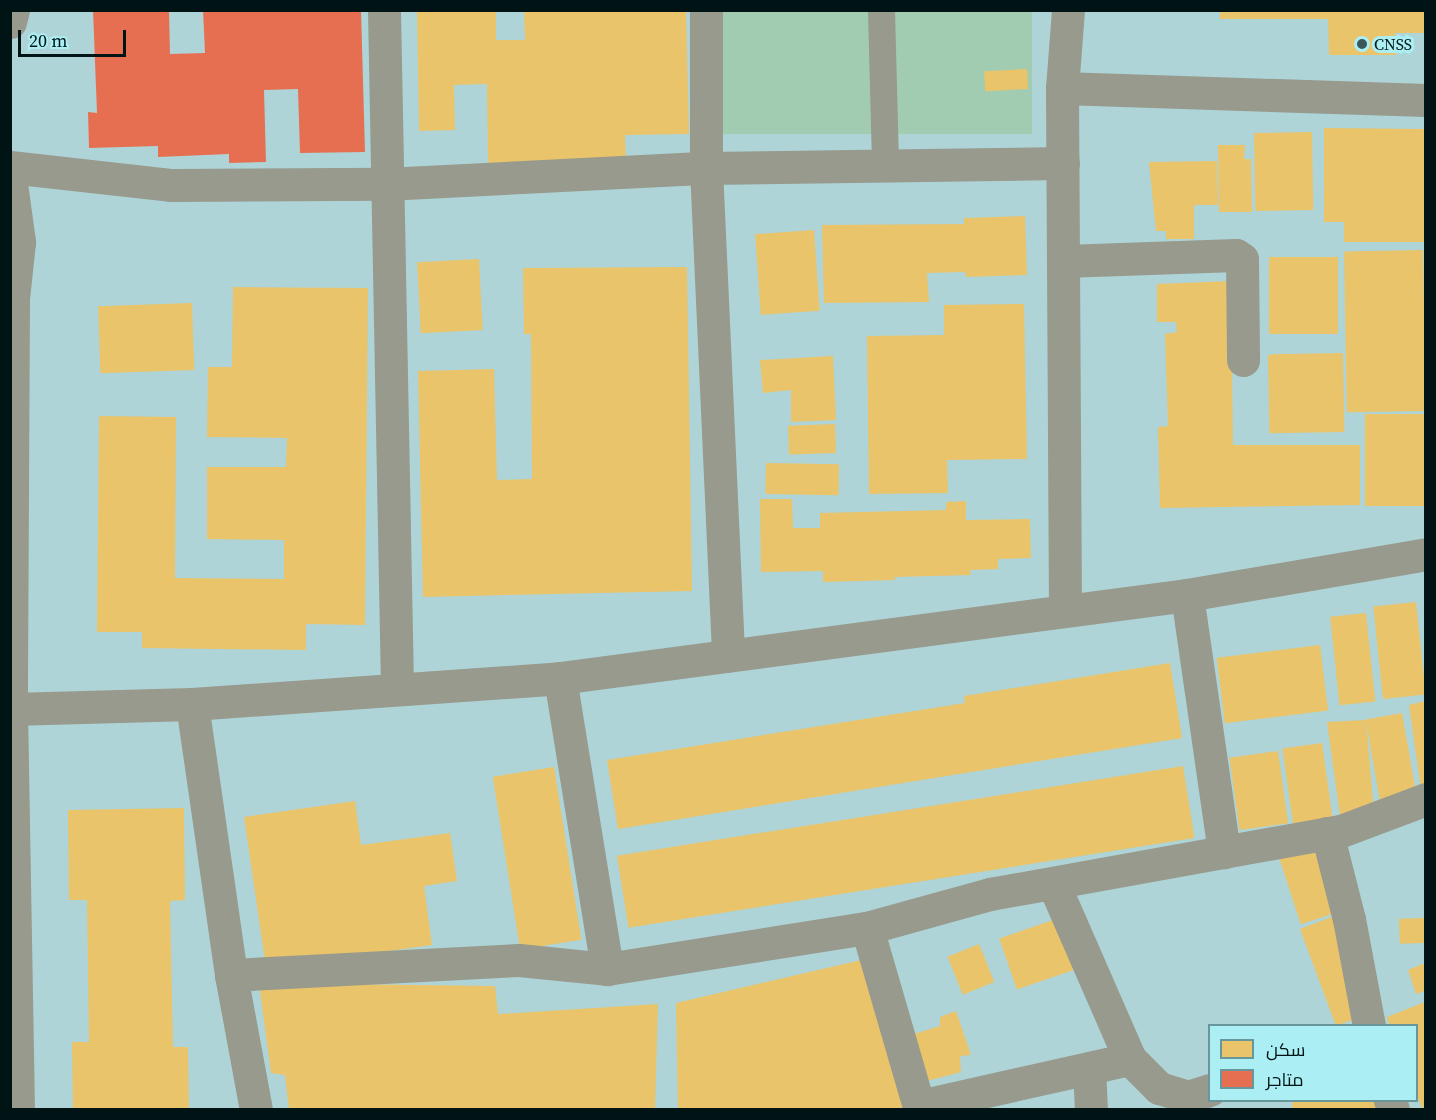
<!DOCTYPE html>
<meta charset="utf-8">
<style>
body{margin:0}
#map{position:relative;width:1436px;height:1120px;overflow:hidden;background:#afd4d7;font-family:"Source Serif 4",Cairo,serif}
div>[style]{position:absolute}
[style*='--x']{left:calc(var(--x)*1px);top:calc(var(--y)*1px);width:calc(var(--w)*1px);rotate:calc(var(--a)*1deg)}
.green>*{inset:0;background:#a2ccb1;transform-origin:0 0}
.homes>*{inset:0;background:#e9c46a;transform-origin:0 0}
.shops>*{inset:0;background:#e76f51}
.pedestrian>*{height:27px;margin:-13.5px;padding:0 13.5px;transform-origin:13.5px;border-radius:13.5px;background:#979a8c}
.minor>*{height:33px;margin:-16.5px;padding:0 16.5px;transform-origin:16.5px;border-radius:16.5px;background:#979a8c}
.dots>*{width:16px;height:16px;translate:-50% -50%;box-sizing:border-box;border:3px solid #abeff4;border-radius:50%}
span{translate:-50% -50%;white-space:nowrap;text-align:center;line-height:1.15;-webkit-text-stroke:6px #abeff4;paint-order:stroke}
.poi-label{font-size:16px;color:#001416}
.left{translate:0 -50%;text-align:left}
.frame{position:absolute;inset:0;border:12px solid #001416;pointer-events:none}
.legend{position:absolute;left:1208px;top:1024px;width:210px;height:78px;box-sizing:border-box;background:#abeff4;border:2px solid #67979b;margin:0;padding:8px 10px;list-style:none;font-size:18px;color:#001416}
.legend li{display:flex;align-items:center;gap:12px;height:30px}
.legend b{width:30px;border:2px solid #67979b}
.scale{position:absolute;left:18px;top:30px;width:108px;height:27px;box-sizing:border-box;border:3px solid #001416;border-top:0;padding-left:8px;font-size:18px;line-height:21px;white-space:nowrap;color:#001416;-webkit-text-stroke:4px #abeff4;paint-order:stroke}
</style>
<div id="map">
<div class="green">
<i style="left:716px;top:11px;width:316px;height:123px"></i>
</div>
<div class="homes">
<i style="clip-path:polygon(417px 10px,496px 10px,496px 40px,525px 40px,524px 10px,686px 10px,689px 134px,625px 135px,626px 160px,488px 163px,487px 84px,454px 85px,455px 130px,419px 131px)"></i>
<i style="clip-path:polygon(1220px 10px,1425px 10px,1425px 33px,1395px 33px,1396px 55px,1329px 55px,1328px 19px,1220px 19px)"></i>
<i style="left:1027px;top:69px;width:20px;height:43px;rotate:87deg"></i>
<i style="clip-path:polygon(1324px 128px,1425px 129px,1425px 242px,1344px 242px,1344px 222px,1324px 222px)"></i>
<i style="left:1312px;top:132px;width:78px;height:58px;rotate:89deg"></i>
<i style="clip-path:polygon(1218px 145px,1245px 145px,1244px 159px,1251px 159px,1252px 212px,1219px 212px)"></i>
<i style="clip-path:polygon(1217px 161px,1218px 205px,1194px 205px,1194px 239px,1166px 239px,1166px 231px,1156px 231px,1149px 162px)"></i>
<i style="clip-path:polygon(1025px 216px,1027px 275px,966px 277px,965px 272px,927px 273px,929px 302px,824px 303px,822px 225px,964px 224px,964px 218px)"></i>
<i style="left:814px;top:230px;width:81px;height:59px;rotate:86deg"></i>
<i style="left:1423px;top:250px;width:161px;height:79px;rotate:89deg"></i>
<i style="left:1269px;top:257px;width:69px;height:77px"></i>
<i style="left:479px;top:259px;width:71px;height:62px;rotate:87deg"></i>
<i style="clip-path:polygon(687px 267px,692px 591px,423px 597px,418px 371px,494px 369px,497px 480px,532px 479px,531px 334px,524px 334px,523px 268px)"></i>
<i style="clip-path:polygon(1231px 281px,1233px 445px,1360px 445px,1360px 505px,1160px 508px,1158px 427px,1168px 426px,1165px 334px,1177px 332px,1176px 322px,1157px 322px,1157px 284px)"></i>
<i style="clip-path:polygon(233px 287px,368px 288px,365px 625px,306px 624px,306px 650px,142px 648px,142px 632px,97px 632px,99px 416px,176px 417px,175px 578px,284px 579px,284px 540px,207px 539px,207px 467px,286px 467px,287px 438px,207px 437px,208px 367px,232px 367px)"></i>
<i style="left:192px;top:303px;width:67px;height:94px;rotate:88deg"></i>
<i style="clip-path:polygon(1024px 304px,1027px 459px,947px 460px,948px 493px,869px 494px,867px 336px,944px 335px,944px 305px)"></i>
<i style="left:1343px;top:353px;width:79px;height:75px;rotate:89deg"></i>
<i style="clip-path:polygon(833px 356px,836px 420px,791px 422px,791px 390px,763px 393px,760px 360px)"></i>
<i style="left:1365px;top:414px;width:60px;height:92px"></i>
<i style="left:835px;top:424px;width:29px;height:47px;rotate:88deg"></i>
<i style="left:766px;top:463px;width:73px;height:31px;rotate:1deg"></i>
<i style="clip-path:polygon(760px 499px,792px 499px,793px 528px,820px 528px,820px 513px,946px 510px,946px 502px,966px 501px,966px 520px,1030px 519px,1031px 558px,998px 559px,998px 569px,970px 570px,971px 575px,895px 577px,895px 580px,823px 582px,823px 571px,761px 572px)"></i>
<i style="left:1416px;top:602px;width:93px;height:43px;rotate:84deg"></i>
<i style="left:1366px;top:613px;width:89px;height:36px;rotate:84deg"></i>
<i style="left:1320px;top:645px;width:66px;height:104px;rotate:83deg"></i>
<i style="clip-path:polygon(1170px 663px,1182px 738px,618px 829px,607px 760px,965px 703px,964px 696px)"></i>
<i style="clip-path:polygon(1425px 701px,1425px 788px,1421px 789px,1409px 705px)"></i>
<i style="left:1402px;top:713px;width:82px;height:37px;rotate:80deg"></i>
<i style="clip-path:polygon(1366px 720px,1374px 813px,1341px 823px,1327px 722px)"></i>
<i style="left:1322px;top:743px;width:81px;height:40px;rotate:82deg"></i>
<i style="left:1278px;top:751px;width:73px;height:49px;rotate:82deg"></i>
<i style="left:1183px;top:766px;width:73px;height:573px;rotate:81deg"></i>
<i style="left:554px;top:767px;width:175px;height:62px;rotate:81deg"></i>
<i style="clip-path:polygon(355px 801px,361px 845px,450px 833px,457px 881px,424px 886px,432px 945px,266px 968px,244px 817px)"></i>
<i style="clip-path:polygon(184px 808px,185px 900px,170px 901px,173px 1047px,188px 1047px,189px 1110px,73px 1110px,72px 1042px,89px 1042px,87px 900px,69px 900px,68px 810px)"></i>
<i style="left:1321px;top:841px;width:73px;height:45px;rotate:72deg"></i>
<i style="clip-path:polygon(1342px 913px,1360px 1017px,1336px 1026px,1300px 929px)"></i>
<i style="left:1424px;top:918px;width:25px;height:25px;rotate:88deg"></i>
<i style="left:1056px;top:919px;width:54px;height:60px;rotate:71deg"></i>
<i style="left:979px;top:944px;width:41px;height:34px;rotate:68deg"></i>
<i style="clip-path:polygon(861px 960px,904px 1110px,678px 1110px,676px 1003px)"></i>
<i style="clip-path:polygon(1425px 963px,1425px 991px,1416px 994px,1408px 970px)"></i>
<i style="clip-path:polygon(259px 983px,495px 986px,498px 1014px,658px 1004px,655px 1110px,289px 1110px,285px 1075px,271px 1073px)"></i>
<i style="clip-path:polygon(1425px 1002px,1425px 1110px,1423px 1110px,1416px 1093px,1416px 1026px,1390px 1026px,1387px 1017px)"></i>
<i style="clip-path:polygon(956px 1011px,971px 1055px,960px 1056px,961px 1072px,927px 1081px,914px 1034px,940px 1026px,940px 1017px)"></i>
<i style="left:1292px;top:1101px;width:91px;height:9px"></i>
</div>
<div class="shops">
<i style="clip-path:polygon(93px 10px,169px 10px,170px 54px,205px 53px,203px 10px,361px 10px,365px 152px,300px 153px,298px 89px,264px 90px,266px 162px,229px 163px,229px 154px,158px 157px,158px 146px,89px 148px,88px 112px,97px 113px)"></i>
</div>
<div class="pedestrian">
<i style="--x:881;--y:10;--w:155;--a:88.5"></i>
</div>
<div class="minor">
<i style="--x:384;--y:10;--w:678;--a:88.9"></i>
<i style="--x:706;--y:10;--w:158;--a:90"></i>
<i style="--x:706;--y:168;--w:488;--a:87.4"></i>
<i style="--x:10;--y:22;--w:12;--a:-76"></i>
<i style="--x:1062;--y:88;--w:364;--a:1.9"></i>
<i style="--x:10;--y:167;--w:161;--a:6.4"></i>
<i style="--x:170;--y:185;--w:215;--a:-0.3"></i>
<i style="--x:385;--y:184;--w:321;--a:-2.9"></i>
<i style="--x:706;--y:168;--w:357;--a:-0.8"></i>
<i style="--x:10;--y:176;--w:67;--a:82.2"></i>
<i style="--x:19;--y:242;--w:56;--a:96.1"></i>
<i style="--x:13;--y:298;--w:411;--a:90.3"></i>
<i style="--x:11;--y:709;--w:401;--a:89"></i>
<i style="--x:1064;--y:261;--w:172;--a:-2"></i>
<i style="--x:1236;--y:255;--w:7;--a:34"></i>
<i style="--x:1242;--y:259;--w:101;--a:89.4"></i>
<i style="--x:1187;--y:595;--w:260;--a:81.8"></i>
<i style="--x:1065;--y:610;--w:522;--a:-90.33"></i>
<i style="--x:1062;--y:88;--w:78;--a:-85.6"></i>
<i style="--x:560;--y:678;--w:295;--a:80.8"></i>
<i style="--x:192;--y:704;--w:274;--a:81.8"></i>
<i style="--x:231;--y:975;--w:137;--a:79.5"></i>
<i style="--x:11;--y:709;--w:181;--a:-1.6"></i>
<i style="--x:192;--y:704;--w:369;--a:-4"></i>
<i style="--x:560;--y:678;--w:632;--a:-7.54"></i>
<i style="--x:1187;--y:595;--w:242;--a:-9.7"></i>
<i style="--x:1327;--y:833;--w:89;--a:75.7"></i>
<i style="--x:1349;--y:919;--w:109;--a:79.4"></i>
<i style="--x:1054;--y:885;--w:190;--a:66.4"></i>
<i style="--x:1130;--y:1059;--w:41;--a:45"></i>
<i style="--x:1159;--y:1088;--w:30;--a:17"></i>
<i style="--x:1188;--y:1097;--w:23;--a:-18"></i>
<i style="--x:867;--y:928;--w:190;--a:73.8"></i>
<i style="--x:231;--y:975;--w:288;--a:-3"></i>
<i style="--x:519;--y:960;--w:88;--a:5.8"></i>
<i style="--x:607;--y:969;--w:263;--a:-9"></i>
<i style="--x:867;--y:928;--w:128;--a:-15.5"></i>
<i style="--x:990;--y:894;--w:357;--a:-10.2"></i>
<i style="--x:1341;--y:831;--w:91;--a:-20.6"></i>
<i style="--x:1089;--y:1068;--w:42;--a:87.3"></i>
<i style="--x:1390;--y:1100;--w:10;--a:73"></i>
<i style="--x:919;--y:1106;--w:216;--a:-12.6"></i>
</div>
<div class="dots">
<i style="left:1362px;top:44px;background:#3d575a"></i>
</div>
<div class="poi-label">
<span class="left" style="left:1374px;top:44px">CNSS</span>
</div>
<div class="frame"></div>
<ul class="legend">
<li><b style="height:16px;background:#e9c46a"></b>سكن</li>
<li><b style="height:16px;background:#e76f51"></b>متاجر</li>
</ul>
<div class="scale">20 m</div>
</div>
